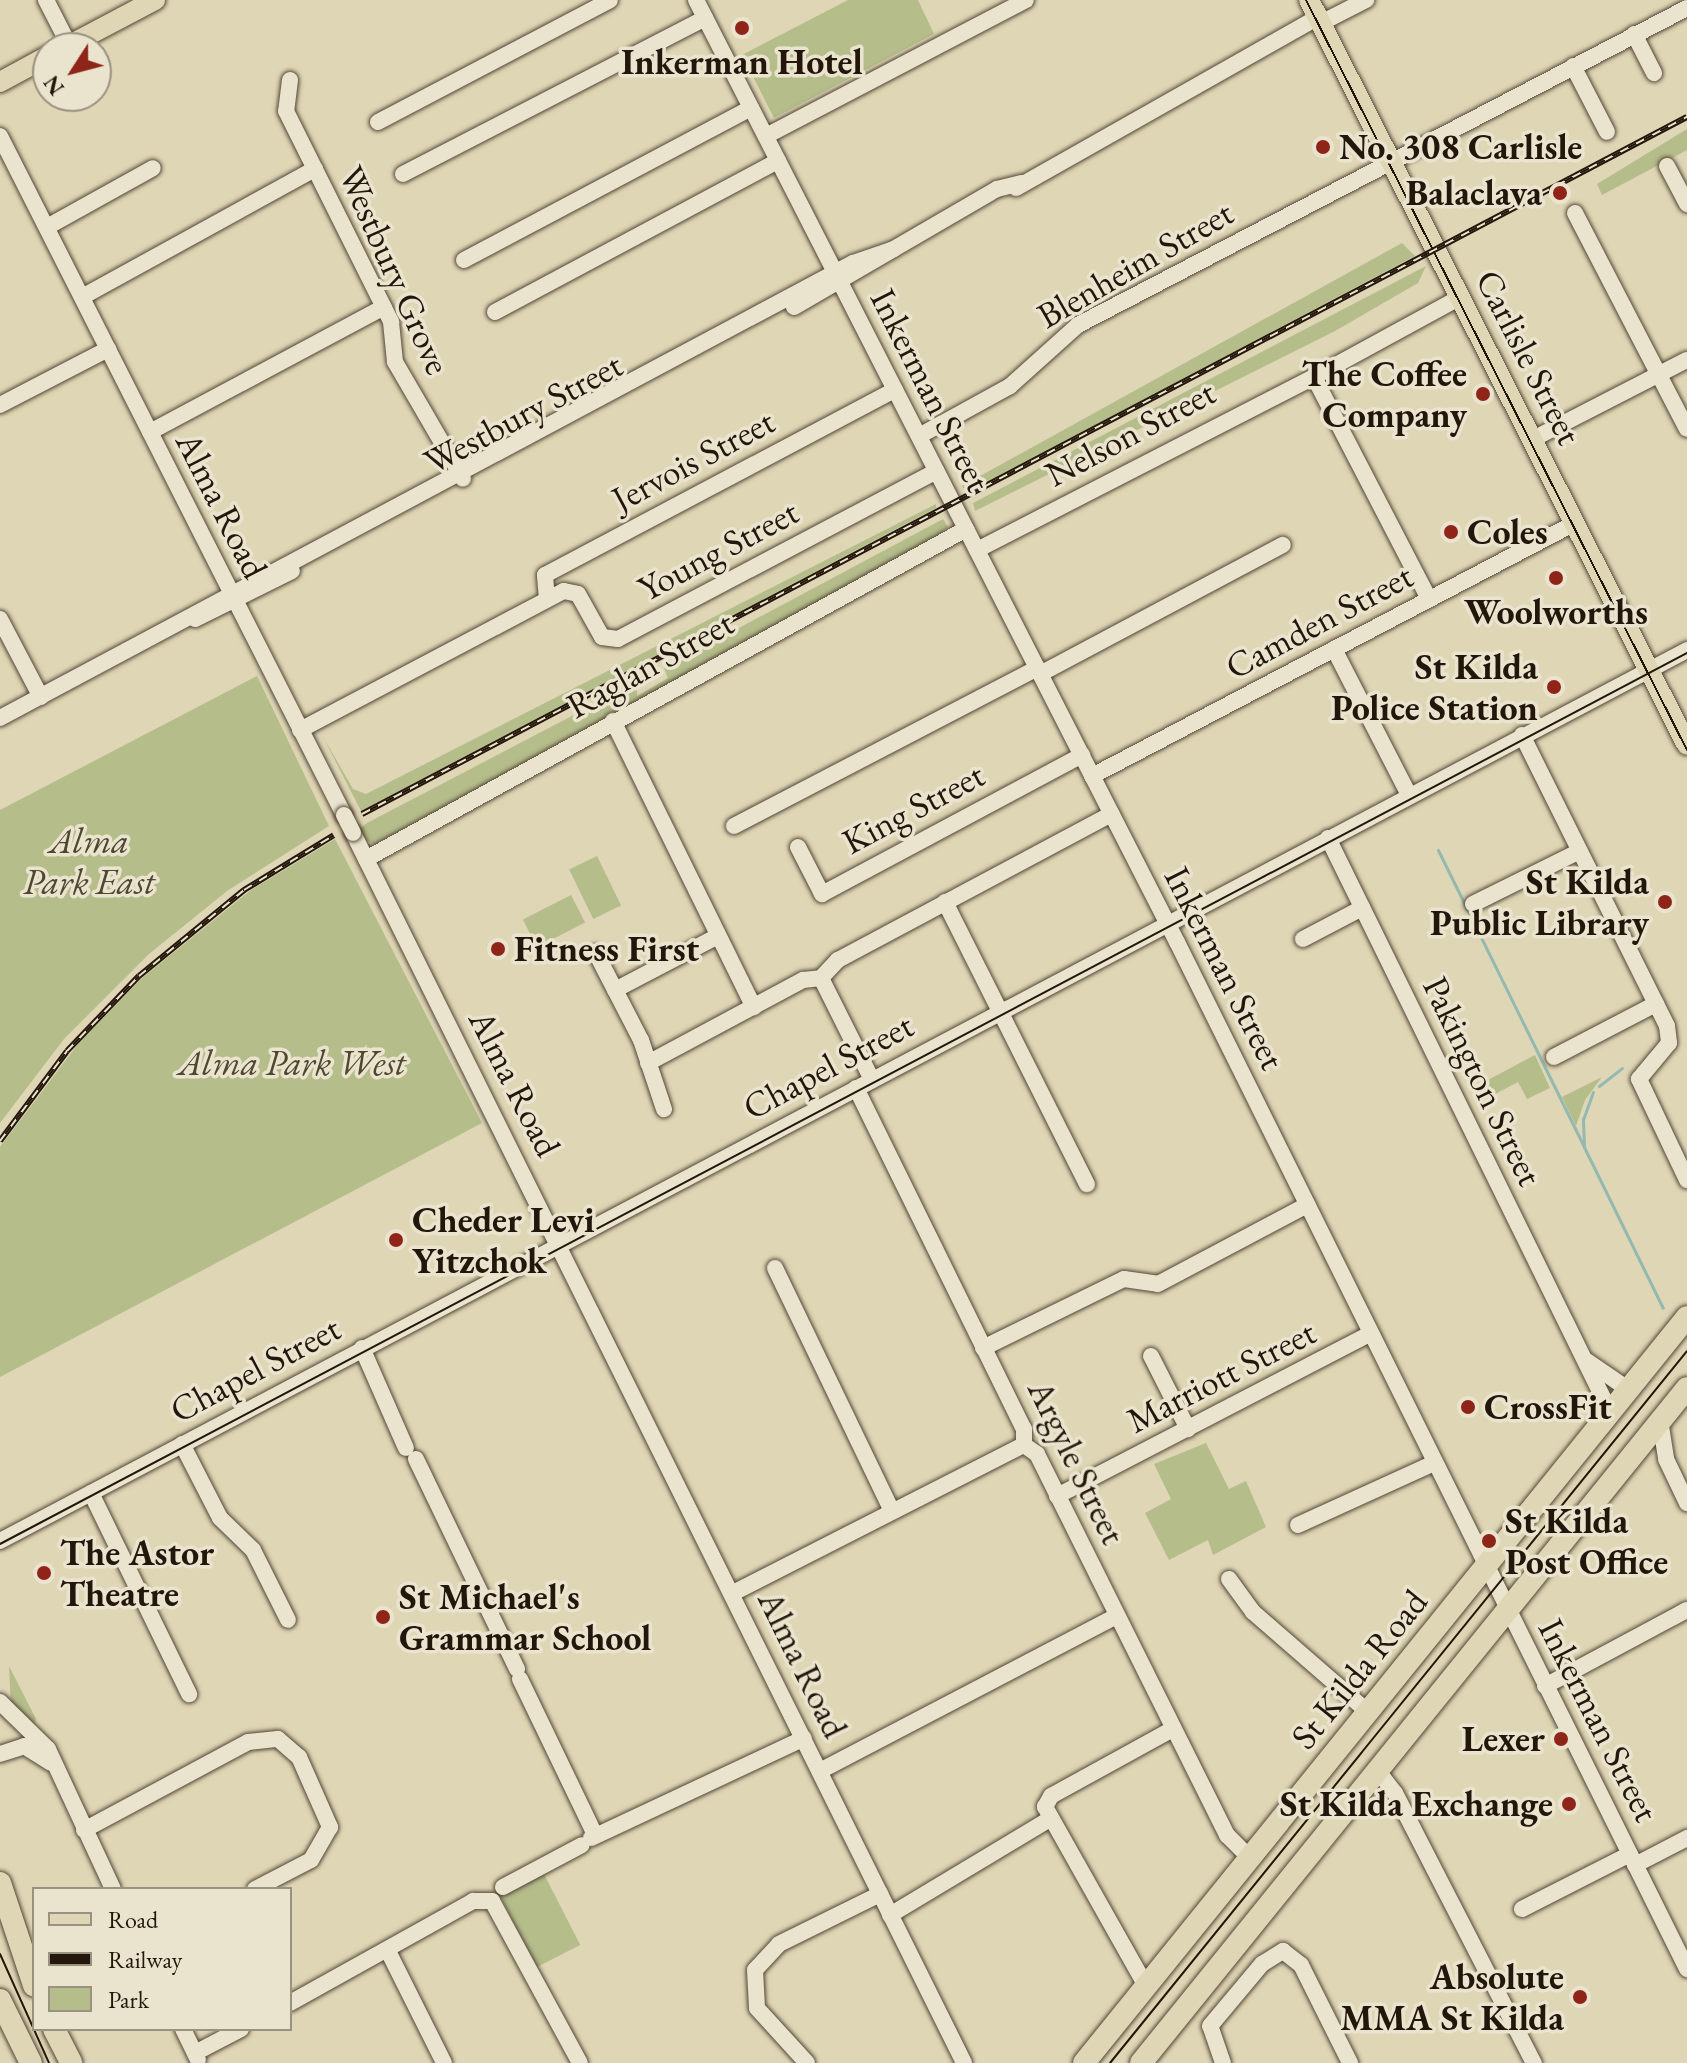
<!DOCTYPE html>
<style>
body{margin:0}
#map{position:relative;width:1687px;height:2063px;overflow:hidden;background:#dfd6b5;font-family:"EB Garamond",serif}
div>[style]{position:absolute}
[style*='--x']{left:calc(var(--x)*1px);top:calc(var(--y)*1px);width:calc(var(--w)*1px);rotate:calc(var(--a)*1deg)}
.green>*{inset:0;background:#b5bd8b;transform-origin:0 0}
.stream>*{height:3px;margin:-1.5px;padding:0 1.5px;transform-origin:1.5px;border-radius:1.5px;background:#93b9b0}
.roads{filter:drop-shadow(0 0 2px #524636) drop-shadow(0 0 2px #524636)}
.minor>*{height:16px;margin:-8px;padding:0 8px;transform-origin:8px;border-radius:8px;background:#eae4cf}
.major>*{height:20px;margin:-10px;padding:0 10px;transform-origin:10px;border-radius:10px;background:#dfd6b5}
.highway>*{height:22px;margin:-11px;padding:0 11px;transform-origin:11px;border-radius:11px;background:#dfd6b5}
.tram>*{height:2px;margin:-1px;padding:0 1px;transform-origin:1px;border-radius:1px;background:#23160b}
.rail>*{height:6px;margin-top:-3px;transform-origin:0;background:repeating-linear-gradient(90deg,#eae4cf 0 9px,#23160b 0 18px);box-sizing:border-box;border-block:2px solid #23160b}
.bridges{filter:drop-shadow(0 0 2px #524636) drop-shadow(0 0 2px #524636)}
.minor-bridge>*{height:16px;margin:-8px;padding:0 8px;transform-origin:8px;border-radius:8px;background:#eae4cf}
.dots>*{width:22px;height:22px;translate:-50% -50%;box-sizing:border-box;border:4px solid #eae4cf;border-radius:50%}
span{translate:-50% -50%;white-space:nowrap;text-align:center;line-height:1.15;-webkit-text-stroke:7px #eae4cf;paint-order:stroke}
.poi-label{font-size:36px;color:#23160b;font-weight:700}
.left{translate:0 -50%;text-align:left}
.right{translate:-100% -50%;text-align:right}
.street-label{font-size:36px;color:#23160b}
.park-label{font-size:36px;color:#4f4831;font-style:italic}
.legend{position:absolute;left:32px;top:1887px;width:260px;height:144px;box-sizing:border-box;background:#eae4cf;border:2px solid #9a9281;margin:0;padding:10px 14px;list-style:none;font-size:24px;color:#23160b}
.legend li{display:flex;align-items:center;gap:16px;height:40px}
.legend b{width:40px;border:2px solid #9a9281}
.north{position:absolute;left:32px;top:32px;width:80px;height:80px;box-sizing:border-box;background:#eae4cf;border:2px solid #9a9281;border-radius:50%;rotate:234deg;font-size:22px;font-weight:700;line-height:32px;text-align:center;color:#23160b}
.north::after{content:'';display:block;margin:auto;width:28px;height:36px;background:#8f2418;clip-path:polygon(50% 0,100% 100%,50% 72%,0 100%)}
</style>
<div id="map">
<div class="green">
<i style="clip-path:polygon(848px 0,918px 0,934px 34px,774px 118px,742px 55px)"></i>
<i style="clip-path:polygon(1687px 129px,1687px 150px,1602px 195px,1597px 184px)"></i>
<i style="clip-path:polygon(1402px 243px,1415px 256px,967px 493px,962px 486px)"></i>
<i style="clip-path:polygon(1426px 266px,1418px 283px,1335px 331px,975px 511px,973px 503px)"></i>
<i style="clip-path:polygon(936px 504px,936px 508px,361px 811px,322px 735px,353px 789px,366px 794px)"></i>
<i style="clip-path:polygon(943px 519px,948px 527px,934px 539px,376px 845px,366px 840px,360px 829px,367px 823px,637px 682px,637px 696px,668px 678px,664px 668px)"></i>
<i style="clip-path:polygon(257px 676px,329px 826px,227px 891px,149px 954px,64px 1039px,0 1123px,0 810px)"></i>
<i style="clip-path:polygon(335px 839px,482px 1123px,0 1377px,0 1147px,78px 1044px,142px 978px,251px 890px)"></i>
<i style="left:597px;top:856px;width:55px;height:31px;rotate:64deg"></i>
<i style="left:571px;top:895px;width:31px;height:54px;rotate:63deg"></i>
<i style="clip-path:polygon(1535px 1055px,1550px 1088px,1527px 1099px,1518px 1082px,1478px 1103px,1471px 1089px)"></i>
<i style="clip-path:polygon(1602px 1077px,1585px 1100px,1576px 1126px,1562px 1097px)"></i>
<i style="clip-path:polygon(1206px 1443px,1229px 1489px,1246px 1481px,1266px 1527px,1213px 1555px,1208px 1540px,1169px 1560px,1145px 1513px,1171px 1499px,1154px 1464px)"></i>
<i style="clip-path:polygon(9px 1666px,36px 1719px,34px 1727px,11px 1708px)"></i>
<i style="left:543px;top:1872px;width:82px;height:49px;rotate:63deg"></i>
</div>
<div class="stream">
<i style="--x:1438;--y:850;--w:331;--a:63.8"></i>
<i style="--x:1599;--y:1086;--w:29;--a:-38"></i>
<i style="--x:1593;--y:1092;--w:29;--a:110"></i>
<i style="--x:1583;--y:1119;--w:28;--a:88"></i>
<i style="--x:1584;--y:1147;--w:179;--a:63.9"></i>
</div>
<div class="roads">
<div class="minor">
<i style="--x:46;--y:0;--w:51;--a:62.9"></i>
<i style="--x:696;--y:0;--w:1058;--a:62.95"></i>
<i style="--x:1177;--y:942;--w:1147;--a:63.59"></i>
<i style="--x:1321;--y:23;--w:51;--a:-27.1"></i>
<i style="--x:1634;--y:34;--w:44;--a:62.9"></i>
<i style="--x:1573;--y:66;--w:74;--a:62.7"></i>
<i style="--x:290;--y:80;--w:31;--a:97"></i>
<i style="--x:286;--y:111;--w:236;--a:63.5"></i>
<i style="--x:391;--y:322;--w:40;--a:84.3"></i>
<i style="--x:395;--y:362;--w:135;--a:59.8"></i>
<i style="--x:378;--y:122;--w:262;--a:-27.7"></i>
<i style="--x:0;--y:136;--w:761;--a:63.13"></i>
<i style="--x:766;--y:136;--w:293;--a:-27.6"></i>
<i style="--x:1667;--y:166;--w:43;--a:62.2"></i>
<i style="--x:403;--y:174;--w:340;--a:-27.3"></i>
<i style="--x:1016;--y:188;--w:347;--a:-29.5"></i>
<i style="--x:1575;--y:213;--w:243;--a:62.6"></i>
<i style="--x:47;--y:227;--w:121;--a:-29.1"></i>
<i style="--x:464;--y:260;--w:325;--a:-27.9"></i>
<i style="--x:82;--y:297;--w:266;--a:-28.8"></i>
<i style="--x:794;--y:307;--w:235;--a:-30.2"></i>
<i style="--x:997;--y:189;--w:25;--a:-14"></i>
<i style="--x:495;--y:312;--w:321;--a:-28.1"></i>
<i style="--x:0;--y:405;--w:122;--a:-27.4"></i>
<i style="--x:150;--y:432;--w:265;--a:-28.1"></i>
<i style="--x:919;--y:436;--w:104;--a:-28.8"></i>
<i style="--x:1010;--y:386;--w:91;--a:-41.9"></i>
<i style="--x:1078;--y:325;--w:687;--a:-27.5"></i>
<i style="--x:1533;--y:439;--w:173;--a:-27.2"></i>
<i style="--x:977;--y:550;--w:379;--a:-27.2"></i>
<i style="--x:1428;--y:597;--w:248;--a:-117.4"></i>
<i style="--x:1314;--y:377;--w:167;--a:-28.6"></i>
<i style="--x:547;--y:599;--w:24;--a:-95"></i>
<i style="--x:545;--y:575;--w:396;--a:-27.9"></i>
<i style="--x:0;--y:619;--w:88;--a:62.3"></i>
<i style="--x:195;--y:619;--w:108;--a:-26.3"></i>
<i style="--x:1334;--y:649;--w:164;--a:62.8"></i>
<i style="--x:1040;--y:674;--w:275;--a:-28"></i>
<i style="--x:0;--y:718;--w:967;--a:-28.08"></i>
<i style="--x:853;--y:263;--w:43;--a:-18.9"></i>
<i style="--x:613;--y:721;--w:319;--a:63.8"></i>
<i style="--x:300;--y:730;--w:298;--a:-27.8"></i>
<i style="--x:564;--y:591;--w:14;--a:12"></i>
<i style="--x:578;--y:594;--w:49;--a:60.8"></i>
<i style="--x:602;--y:637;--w:16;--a:7"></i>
<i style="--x:618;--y:639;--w:360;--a:-27.8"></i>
<i style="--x:1522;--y:735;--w:325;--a:63.5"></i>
<i style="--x:1667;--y:1026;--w:17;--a:83"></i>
<i style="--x:1669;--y:1043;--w:47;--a:129.8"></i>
<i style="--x:1639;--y:1079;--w:112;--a:64.6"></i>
<i style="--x:1092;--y:776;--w:545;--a:-27.65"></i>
<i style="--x:734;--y:826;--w:342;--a:-27.5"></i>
<i style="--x:353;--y:833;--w:1373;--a:63.58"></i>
<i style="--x:1328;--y:838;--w:642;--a:63.83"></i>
<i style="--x:798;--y:847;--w:53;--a:62.9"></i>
<i style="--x:822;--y:894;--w:295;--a:-28.1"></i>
<i style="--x:366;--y:859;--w:685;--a:-28.81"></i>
<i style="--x:945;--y:902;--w:316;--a:63.3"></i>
<i style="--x:1473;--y:904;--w:119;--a:-26.4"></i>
<i style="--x:1303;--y:939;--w:67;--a:-27.7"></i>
<i style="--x:596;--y:953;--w:98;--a:62.7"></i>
<i style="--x:641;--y:1040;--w:73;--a:71.6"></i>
<i style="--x:821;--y:978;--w:25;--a:-47"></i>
<i style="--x:838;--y:960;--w:310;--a:-28.1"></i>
<i style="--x:821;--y:978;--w:114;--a:63.4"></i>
<i style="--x:615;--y:990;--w:116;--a:-27.7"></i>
<i style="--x:1554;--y:1057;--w:115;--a:-27.5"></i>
<i style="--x:648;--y:1063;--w:176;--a:-28.2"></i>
<i style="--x:803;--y:980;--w:18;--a:-6"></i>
<i style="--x:856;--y:1088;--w:380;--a:63.8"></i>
<i style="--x:1024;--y:1429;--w:16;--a:90"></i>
<i style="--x:1024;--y:1445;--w:16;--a:35"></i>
<i style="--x:1037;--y:1454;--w:426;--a:63.5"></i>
<i style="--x:1227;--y:1835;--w:33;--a:45"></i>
<i style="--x:775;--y:1268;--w:270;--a:64.3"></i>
<i style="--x:362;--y:1348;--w:109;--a:66.3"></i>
<i style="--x:983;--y:1348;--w:157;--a:-26.1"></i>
<i style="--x:1124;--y:1279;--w:34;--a:8"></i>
<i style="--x:1158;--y:1284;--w:169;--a:-27.9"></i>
<i style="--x:1151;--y:1356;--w:82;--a:63.1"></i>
<i style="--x:1587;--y:1361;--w:51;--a:34.6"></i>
<i style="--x:1660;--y:1420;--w:39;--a:81"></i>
<i style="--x:1666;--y:1459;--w:49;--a:64.5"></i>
<i style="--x:182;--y:1444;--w:83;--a:62.8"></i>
<i style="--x:220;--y:1518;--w:46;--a:44.1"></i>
<i style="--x:253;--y:1550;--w:78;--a:63.4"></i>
<i style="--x:416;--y:1459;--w:233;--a:64.3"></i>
<i style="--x:91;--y:1493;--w:224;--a:64"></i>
<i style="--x:1057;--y:1496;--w:352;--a:-27.4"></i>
<i style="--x:1298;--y:1525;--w:149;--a:-24.5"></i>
<i style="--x:0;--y:1541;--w:1908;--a:-27.84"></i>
<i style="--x:1229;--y:1579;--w:41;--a:54"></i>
<i style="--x:1253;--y:1612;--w:152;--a:41"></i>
<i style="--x:733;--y:1593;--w:326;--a:-27"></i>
<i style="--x:520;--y:1679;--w:173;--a:64.3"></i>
<i style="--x:1545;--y:1686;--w:161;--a:-28.2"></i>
<i style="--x:0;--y:1702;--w:67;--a:44.4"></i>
<i style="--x:48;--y:1749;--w:154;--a:65.1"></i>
<i style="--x:0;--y:1754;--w:25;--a:-18"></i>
<i style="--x:24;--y:1746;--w:31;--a:32"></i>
<i style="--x:1377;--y:1770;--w:29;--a:52"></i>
<i style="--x:1395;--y:1793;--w:304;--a:62.8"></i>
<i style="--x:820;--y:1771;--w:335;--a:-27.6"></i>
<i style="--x:84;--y:1830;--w:186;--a:-28.2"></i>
<i style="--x:248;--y:1742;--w:30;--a:-6"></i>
<i style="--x:278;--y:1739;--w:28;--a:41"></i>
<i style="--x:299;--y:1757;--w:77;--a:66.1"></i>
<i style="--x:330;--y:1827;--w:38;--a:120"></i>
<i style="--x:311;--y:1860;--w:63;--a:152.6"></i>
<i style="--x:591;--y:1838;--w:235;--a:-25.1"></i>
<i style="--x:1635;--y:1865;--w:59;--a:-27.4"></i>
<i style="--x:503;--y:1887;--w:89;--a:-28"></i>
<i style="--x:492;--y:1901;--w:184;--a:61.5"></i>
<i style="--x:1522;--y:1909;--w:121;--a:-27"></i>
<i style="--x:890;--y:1915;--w:184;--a:-31"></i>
<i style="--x:388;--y:1951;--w:125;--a:63.4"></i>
<i style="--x:1146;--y:1986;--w:206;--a:-119.4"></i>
<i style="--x:1045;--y:1807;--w:13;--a:-61"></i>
<i style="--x:1051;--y:1796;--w:139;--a:-28.8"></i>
<i style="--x:290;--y:2003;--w:210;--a:-29.1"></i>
<i style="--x:473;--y:1901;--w:19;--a:0"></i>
<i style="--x:183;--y:2029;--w:34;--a:64"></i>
<i style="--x:195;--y:2053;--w:52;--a:-27.6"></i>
<i style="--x:807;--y:2063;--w:74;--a:-132.3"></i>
<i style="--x:757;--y:2008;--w:38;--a:-93"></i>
<i style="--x:755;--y:1970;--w:35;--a:-47"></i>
<i style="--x:779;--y:1944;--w:113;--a:-26.3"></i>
<i style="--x:1223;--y:2063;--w:39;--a:-109"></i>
<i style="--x:1210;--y:2026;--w:81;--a:-50"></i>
<i style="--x:1262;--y:1964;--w:25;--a:-32"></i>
<i style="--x:1283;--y:1951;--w:23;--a:38"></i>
<i style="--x:1301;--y:1965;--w:110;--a:63.4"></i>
</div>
<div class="major">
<i style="--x:1309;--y:0;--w:835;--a:63.1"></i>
<i style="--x:64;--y:48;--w:103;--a:-27.8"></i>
<i style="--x:0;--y:82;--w:55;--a:-28.4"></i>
</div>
<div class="highway">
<i style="--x:0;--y:1883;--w:108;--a:71.6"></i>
<i style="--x:0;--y:2000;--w:70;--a:63.8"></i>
<i style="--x:54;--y:2029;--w:38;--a:63"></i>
<i style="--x:1084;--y:2063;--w:959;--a:-51.05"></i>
<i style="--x:1141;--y:2063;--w:868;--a:-51.03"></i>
</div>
</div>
<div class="tram">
<i style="--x:1306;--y:0;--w:841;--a:63.07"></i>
<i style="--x:0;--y:1544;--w:1908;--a:-27.84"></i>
<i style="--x:0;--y:1954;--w:120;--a:65.8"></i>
<i style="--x:1110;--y:2063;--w:916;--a:-50.98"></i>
</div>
<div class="rail">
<i style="--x:362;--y:814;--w:1497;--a:-27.75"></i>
<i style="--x:0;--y:1141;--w:112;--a:-53.3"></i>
<i style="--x:67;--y:1051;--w:104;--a:-46.2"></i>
<i style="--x:139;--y:976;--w:136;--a:-39.3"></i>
<i style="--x:244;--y:890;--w:105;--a:-31.4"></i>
</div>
<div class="bridges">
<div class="minor-bridge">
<i style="--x:344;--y:815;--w:20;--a:63"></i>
</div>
</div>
<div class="dots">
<i style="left:742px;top:28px;background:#8f2418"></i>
<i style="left:1323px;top:147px;background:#8f2418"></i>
<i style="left:1560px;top:193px;background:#8f2418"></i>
<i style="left:1483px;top:394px;background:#8f2418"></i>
<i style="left:1451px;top:532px;background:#8f2418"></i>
<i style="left:1556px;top:578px;background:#8f2418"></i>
<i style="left:1554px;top:687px;background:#8f2418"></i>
<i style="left:1665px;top:902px;background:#8f2418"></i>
<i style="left:498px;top:949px;background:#8f2418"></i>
<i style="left:396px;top:1240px;background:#8f2418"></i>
<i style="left:1468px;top:1407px;background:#8f2418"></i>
<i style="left:1489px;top:1541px;background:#8f2418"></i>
<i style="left:44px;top:1573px;background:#8f2418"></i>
<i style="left:383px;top:1617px;background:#8f2418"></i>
<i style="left:1561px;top:1739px;background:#8f2418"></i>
<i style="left:1569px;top:1804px;background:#8f2418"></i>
<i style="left:1580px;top:1997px;background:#8f2418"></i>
</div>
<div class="poi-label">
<span style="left:742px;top:62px">Inkerman Hotel</span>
<span class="left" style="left:1339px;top:147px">No. 308 Carlisle</span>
<span class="right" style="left:1542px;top:193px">Balaclava</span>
<span class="right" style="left:1467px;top:394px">The Coffee<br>Company</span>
<span class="left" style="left:1467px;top:532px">Coles</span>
<span style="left:1556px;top:612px">Woolworths</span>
<span class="right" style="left:1538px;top:687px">St Kilda<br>Police Station</span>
<span class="right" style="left:1649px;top:902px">St Kilda<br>Public Library</span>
<span class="left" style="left:514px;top:949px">Fitness First</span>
<span class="left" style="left:412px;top:1240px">Cheder Levi<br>Yitzchok</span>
<span class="left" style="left:1484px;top:1407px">CrossFit</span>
<span class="left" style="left:1505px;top:1541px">St Kilda<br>Post Office</span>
<span class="left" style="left:60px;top:1573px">The Astor<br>Theatre</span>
<span class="left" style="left:399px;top:1617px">St Michael's<br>Grammar School</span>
<span class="right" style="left:1545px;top:1739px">Lexer</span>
<span class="right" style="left:1553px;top:1804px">St Kilda Exchange</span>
<span class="right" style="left:1564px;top:1997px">Absolute<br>MMA St Kilda</span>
</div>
<div class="street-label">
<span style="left:1135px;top:264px;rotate:-30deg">Blenheim Street</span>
<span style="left:395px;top:270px;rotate:66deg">Westbury Grove</span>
<span style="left:1529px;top:357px;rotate:63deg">Carlisle Street</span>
<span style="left:931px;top:390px;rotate:63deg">Inkerman Street</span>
<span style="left:523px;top:413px;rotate:-28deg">Westbury Street</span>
<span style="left:1130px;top:433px;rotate:-28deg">Nelson Street</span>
<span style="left:693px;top:460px;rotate:-28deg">Jervois Street</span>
<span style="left:222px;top:505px;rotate:63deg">Alma Road</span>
<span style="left:718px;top:550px;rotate:-28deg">Young Street</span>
<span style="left:1319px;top:621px;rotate:-28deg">Camden Street</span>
<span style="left:650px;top:664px;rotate:-29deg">Raglan Street</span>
<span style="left:913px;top:808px;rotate:-28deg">King Street</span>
<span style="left:1225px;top:968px;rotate:63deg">Inkerman Street</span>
<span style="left:828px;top:1066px;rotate:-28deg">Chapel Street</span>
<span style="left:1483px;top:1081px;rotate:64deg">Pakington Street</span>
<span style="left:515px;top:1083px;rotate:63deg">Alma Road</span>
<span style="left:255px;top:1369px;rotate:-28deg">Chapel Street</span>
<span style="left:1221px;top:1376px;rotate:-27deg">Marriott Street</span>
<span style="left:1077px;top:1462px;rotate:64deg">Argyle Street</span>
<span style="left:803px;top:1664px;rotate:64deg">Alma Road</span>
<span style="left:1359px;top:1669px;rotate:-51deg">St Kilda Road</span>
<span style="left:1599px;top:1720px;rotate:63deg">Inkerman Street</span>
</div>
<div class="park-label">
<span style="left:89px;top:861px">Alma<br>Park East</span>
<span style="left:292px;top:1063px">Alma Park West</span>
</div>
<ul class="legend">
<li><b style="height:10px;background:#dfd6b5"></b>Road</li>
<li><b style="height:10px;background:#23160b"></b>Railway</li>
<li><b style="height:22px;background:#b5bd8b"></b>Park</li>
</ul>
<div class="north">N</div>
</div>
